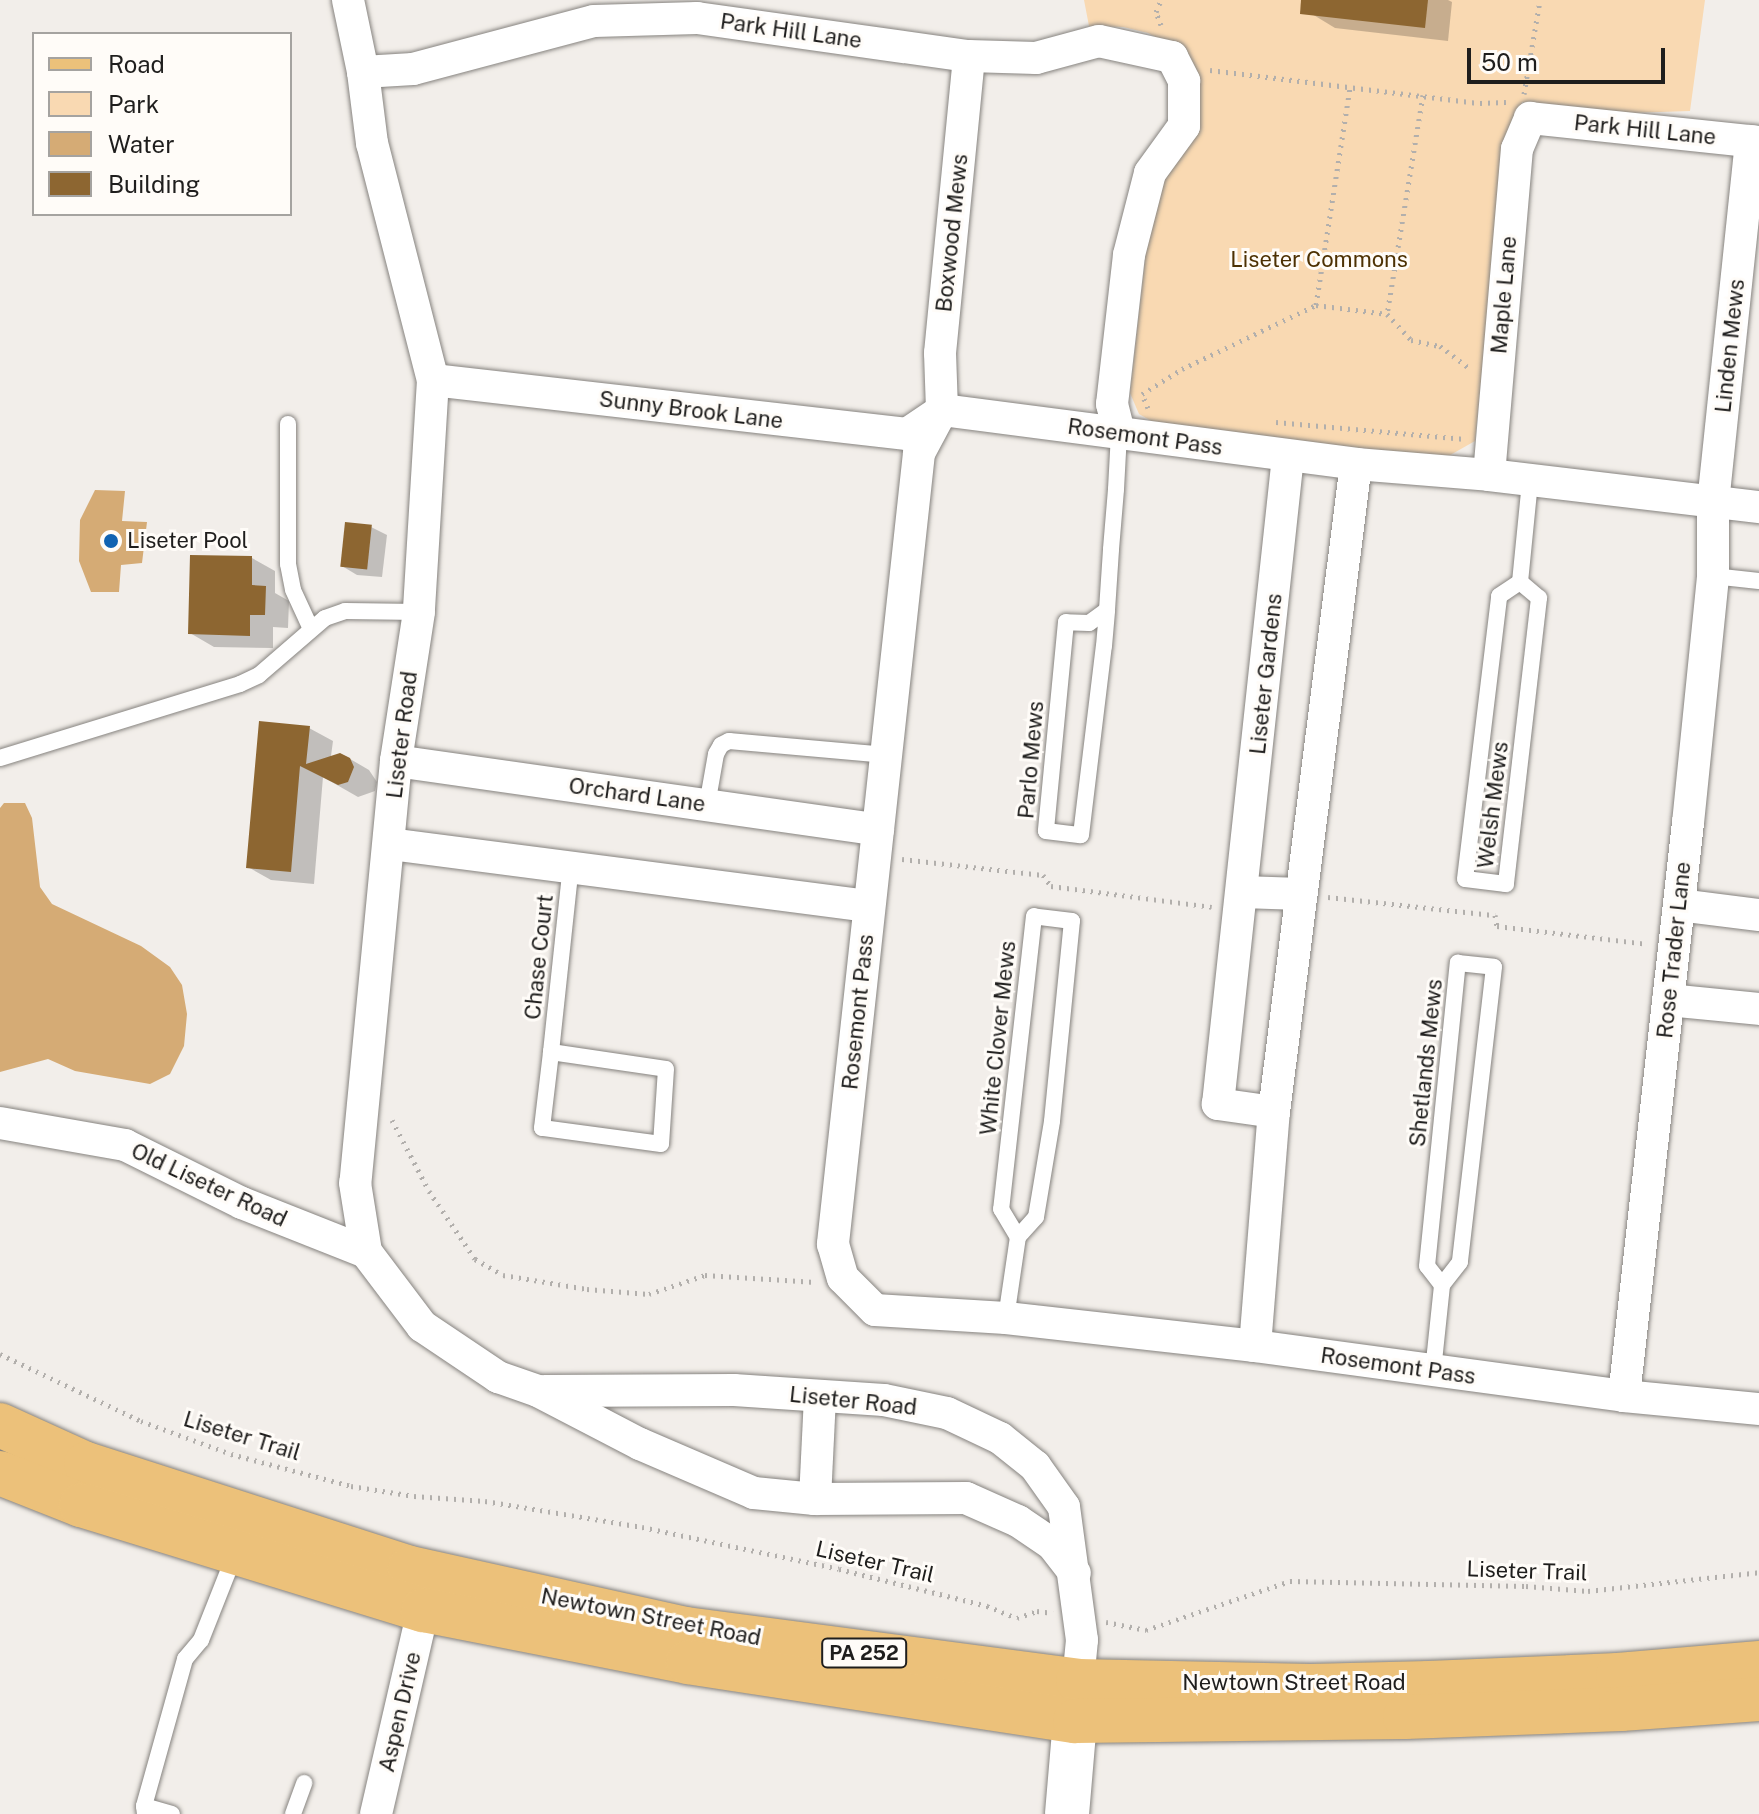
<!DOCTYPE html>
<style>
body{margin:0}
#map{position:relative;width:1759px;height:1814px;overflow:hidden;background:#f2eeea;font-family:"Public Sans",sans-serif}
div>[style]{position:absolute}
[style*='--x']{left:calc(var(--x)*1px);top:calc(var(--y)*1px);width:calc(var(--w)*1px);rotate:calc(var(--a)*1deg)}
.green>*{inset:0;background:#f9d9b2}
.water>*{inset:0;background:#d5ab75}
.shadow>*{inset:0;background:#0003}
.building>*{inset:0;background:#8d6631;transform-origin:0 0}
.path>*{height:5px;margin-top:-2.5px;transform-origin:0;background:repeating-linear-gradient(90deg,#b2afac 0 2px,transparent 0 8px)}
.roads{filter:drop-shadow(0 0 2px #86837f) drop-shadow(0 0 2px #86837f)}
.lane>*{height:16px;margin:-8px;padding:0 8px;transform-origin:8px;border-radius:8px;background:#fff}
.street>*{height:32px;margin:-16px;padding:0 16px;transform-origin:16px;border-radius:16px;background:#fff}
.secondary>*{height:44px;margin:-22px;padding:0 22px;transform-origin:22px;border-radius:22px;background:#fff}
.primary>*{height:44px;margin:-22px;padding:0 22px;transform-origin:22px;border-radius:22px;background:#ecc17a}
.dots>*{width:22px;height:22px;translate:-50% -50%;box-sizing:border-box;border:4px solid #fffcf8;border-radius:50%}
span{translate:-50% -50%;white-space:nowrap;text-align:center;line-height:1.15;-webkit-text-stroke:6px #fffcf8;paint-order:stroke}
.shield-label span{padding:2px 6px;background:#fffcf8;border:2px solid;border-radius:6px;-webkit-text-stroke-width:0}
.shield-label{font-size:20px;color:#1f1e1d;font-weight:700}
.street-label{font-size:22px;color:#1f1e1d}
.park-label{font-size:22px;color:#4d3103}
.poi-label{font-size:22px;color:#1f1e1d}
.left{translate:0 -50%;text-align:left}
.legend{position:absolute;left:32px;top:32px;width:260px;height:184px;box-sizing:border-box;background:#fffcf8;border:2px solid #a5a3a0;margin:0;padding:10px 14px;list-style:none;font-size:24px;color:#1f1e1d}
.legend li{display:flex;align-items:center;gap:16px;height:40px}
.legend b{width:40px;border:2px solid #a5a3a0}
.scale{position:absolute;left:1467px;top:48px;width:198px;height:36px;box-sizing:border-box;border:4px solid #1f1e1d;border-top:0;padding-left:10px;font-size:24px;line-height:28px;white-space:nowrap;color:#1f1e1d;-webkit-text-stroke:6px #fffcf8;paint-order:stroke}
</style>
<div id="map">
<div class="green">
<i style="clip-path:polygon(1084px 0,1705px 0,1690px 111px,1567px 115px,1522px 102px,1496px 236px,1475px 441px,1445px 458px,1187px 428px,1153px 422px,1139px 414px,1130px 393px,1150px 215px,1155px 193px,1196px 135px,1179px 50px,1148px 33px,1123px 27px,1089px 26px)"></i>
</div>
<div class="water">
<i style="clip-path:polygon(95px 490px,125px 491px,122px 521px,147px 522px,142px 563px,121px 565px,119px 592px,91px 592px,79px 561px,80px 520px)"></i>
<i style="clip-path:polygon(4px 803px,25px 803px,32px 818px,40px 887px,52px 904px,141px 946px,170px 967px,182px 985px,187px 1014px,184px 1046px,170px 1074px,150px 1084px,75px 1071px,48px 1059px,0 1072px,0 808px)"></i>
</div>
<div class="shadow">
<i style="clip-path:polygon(1314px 0,1448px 0,1452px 2px,1448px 41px,1335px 28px,1312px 14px)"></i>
<i style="clip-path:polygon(371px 527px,387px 535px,382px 577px,357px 575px,342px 566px)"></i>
<i style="clip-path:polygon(252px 558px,275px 571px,275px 593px,289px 601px,288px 628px,273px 627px,273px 648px,214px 647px,190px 633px)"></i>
<i style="clip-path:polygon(309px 728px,333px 741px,331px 756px,345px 756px,369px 770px,377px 782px,375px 791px,358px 797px,323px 777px,314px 884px,271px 880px,248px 867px)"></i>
</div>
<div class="building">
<i style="clip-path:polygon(1301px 0,1428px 0,1425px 28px,1300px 14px)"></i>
<i style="left:345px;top:522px;width:27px;height:45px;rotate:6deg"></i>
<i style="clip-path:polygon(190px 555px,252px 556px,252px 585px,266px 586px,265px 615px,250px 615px,250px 636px,188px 634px)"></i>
<i style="clip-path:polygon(259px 721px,310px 726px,306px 764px,340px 753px,350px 758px,354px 767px,348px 782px,338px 785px,300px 766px,291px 872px,246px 868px)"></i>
</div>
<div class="path">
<i style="--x:1161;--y:25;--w:14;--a:-111"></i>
<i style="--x:1156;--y:12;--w:13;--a:-67"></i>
<i style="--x:1210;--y:70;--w:272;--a:7"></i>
<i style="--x:1480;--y:103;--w:26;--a:-2"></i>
<i style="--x:1524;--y:94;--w:95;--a:-80.3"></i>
<i style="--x:1423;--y:95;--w:222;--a:99.3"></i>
<i style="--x:1387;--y:314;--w:35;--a:47"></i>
<i style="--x:1411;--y:340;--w:30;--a:12"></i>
<i style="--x:1440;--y:346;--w:36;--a:37"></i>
<i style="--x:1316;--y:305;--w:72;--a:7.2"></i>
<i style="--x:1148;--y:408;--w:15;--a:-113"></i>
<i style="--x:1142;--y:394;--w:47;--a:-32"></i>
<i style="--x:1182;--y:369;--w:148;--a:-25.5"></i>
<i style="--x:1316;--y:305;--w:221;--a:-81.1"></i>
<i style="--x:1276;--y:422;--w:190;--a:5.1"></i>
<i style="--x:902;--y:859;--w:142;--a:6.5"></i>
<i style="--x:1043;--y:875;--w:14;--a:54"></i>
<i style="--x:1051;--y:886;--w:162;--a:7.4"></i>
<i style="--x:1328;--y:897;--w:168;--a:6.2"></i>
<i style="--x:1495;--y:915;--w:11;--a:80"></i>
<i style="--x:1497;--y:926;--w:151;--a:6.8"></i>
<i style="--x:392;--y:1120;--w:80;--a:62.5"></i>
<i style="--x:429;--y:1191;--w:82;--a:55.9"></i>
<i style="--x:475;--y:1259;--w:32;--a:30"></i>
<i style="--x:503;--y:1275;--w:85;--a:9.5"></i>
<i style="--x:587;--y:1289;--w:62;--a:4.6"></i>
<i style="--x:649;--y:1294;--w:59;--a:-18.7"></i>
<i style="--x:705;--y:1275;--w:110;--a:3.6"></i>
<i style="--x:0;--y:1354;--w:156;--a:25.4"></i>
<i style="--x:141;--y:1421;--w:96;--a:20.1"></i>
<i style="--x:231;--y:1454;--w:124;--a:14.9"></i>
<i style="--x:351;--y:1486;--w:64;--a:9"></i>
<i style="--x:414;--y:1496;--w:71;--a:4"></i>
<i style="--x:485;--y:1501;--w:159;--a:9.4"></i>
<i style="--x:642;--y:1527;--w:201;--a:12"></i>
<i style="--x:839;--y:1569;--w:153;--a:14"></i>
<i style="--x:987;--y:1606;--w:32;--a:22"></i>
<i style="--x:1017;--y:1618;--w:21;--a:-19"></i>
<i style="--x:1037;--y:1611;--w:16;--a:7"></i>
<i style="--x:1106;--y:1622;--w:41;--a:11.3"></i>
<i style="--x:1146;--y:1630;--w:152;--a:-18.8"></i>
<i style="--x:1290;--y:1581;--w:236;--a:1.2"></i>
<i style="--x:1526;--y:1586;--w:62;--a:4.6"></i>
<i style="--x:1588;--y:1591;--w:172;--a:-6.3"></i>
</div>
<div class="roads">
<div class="lane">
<i style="--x:288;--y:424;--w:140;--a:90"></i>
<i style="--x:288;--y:564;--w:26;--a:79"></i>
<i style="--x:293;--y:590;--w:43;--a:65.2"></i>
<i style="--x:1713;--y:576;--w:46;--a:6.2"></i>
<i style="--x:1520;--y:582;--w:25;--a:40"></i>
<i style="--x:1539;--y:598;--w:288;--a:96.6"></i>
<i style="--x:1506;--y:884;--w:41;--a:-173"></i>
<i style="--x:1465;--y:879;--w:285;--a:-83.1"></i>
<i style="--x:1499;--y:596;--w:25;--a:-34"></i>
<i style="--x:1520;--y:582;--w:101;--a:-84.3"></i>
<i style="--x:1107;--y:610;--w:22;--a:144"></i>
<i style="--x:1089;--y:623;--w:23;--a:-178"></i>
<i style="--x:1066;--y:622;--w:210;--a:95.5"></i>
<i style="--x:1046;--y:831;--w:35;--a:7"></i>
<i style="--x:1081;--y:835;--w:190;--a:-83.1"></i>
<i style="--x:1104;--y:646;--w:36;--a:-85"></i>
<i style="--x:1107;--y:610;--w:61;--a:-86.2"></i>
<i style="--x:1111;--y:549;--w:60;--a:-85.2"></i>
<i style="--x:1116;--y:489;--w:56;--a:-86.9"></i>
<i style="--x:0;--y:758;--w:251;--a:-17.1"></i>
<i style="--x:240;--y:684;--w:21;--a:-25"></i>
<i style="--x:259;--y:675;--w:87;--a:-40.8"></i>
<i style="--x:325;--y:618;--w:21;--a:-19"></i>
<i style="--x:345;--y:611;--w:74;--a:0.8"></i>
<i style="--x:707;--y:805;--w:52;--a:-80"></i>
<i style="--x:716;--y:754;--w:10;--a:-61"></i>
<i style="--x:721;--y:745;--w:9;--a:-27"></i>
<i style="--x:729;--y:741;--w:158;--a:5.1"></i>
<i style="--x:1458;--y:963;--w:36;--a:6"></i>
<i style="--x:1494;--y:967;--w:297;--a:96.6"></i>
<i style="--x:1460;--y:1262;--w:29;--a:128"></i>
<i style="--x:1442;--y:1285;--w:24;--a:-128"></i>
<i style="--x:1427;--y:1266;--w:305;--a:-84.2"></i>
<i style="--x:551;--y:1052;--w:116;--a:8.4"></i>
<i style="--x:666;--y:1069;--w:75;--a:93.8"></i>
<i style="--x:661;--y:1144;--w:120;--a:-172.3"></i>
<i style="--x:542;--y:1128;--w:77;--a:-83.2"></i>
<i style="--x:551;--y:1052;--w:187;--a:-83.9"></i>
<i style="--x:1006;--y:1318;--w:82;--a:-81.6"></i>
<i style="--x:1018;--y:1237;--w:27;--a:-48"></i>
<i style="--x:1036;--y:1217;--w:97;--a:-80.5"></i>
<i style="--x:1052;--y:1121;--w:201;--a:-84.3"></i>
<i style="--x:1072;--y:921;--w:38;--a:-173"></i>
<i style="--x:1034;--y:916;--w:295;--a:96.4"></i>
<i style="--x:1001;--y:1209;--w:33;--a:59"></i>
<i style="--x:1433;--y:1371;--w:86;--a:-84"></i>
<i style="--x:144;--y:1806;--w:29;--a:16"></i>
<i style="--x:145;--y:1814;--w:8;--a:-97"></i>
<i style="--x:144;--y:1806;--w:153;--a:-74.4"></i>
<i style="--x:185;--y:1659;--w:25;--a:-50"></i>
<i style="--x:201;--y:1640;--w:92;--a:-68.4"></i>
<i style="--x:293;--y:1814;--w:33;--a:-70"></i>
</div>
<div class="street">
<i style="--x:348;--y:0;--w:74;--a:78.2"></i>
<i style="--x:363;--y:72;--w:72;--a:82.8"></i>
<i style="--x:372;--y:143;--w:245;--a:75.6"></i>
<i style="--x:433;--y:380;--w:232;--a:93.5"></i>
<i style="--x:419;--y:612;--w:151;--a:98.8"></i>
<i style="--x:396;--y:761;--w:424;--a:95.5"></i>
<i style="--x:355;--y:1183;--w:70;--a:80.9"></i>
<i style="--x:366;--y:1252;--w:93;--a:52.9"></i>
<i style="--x:422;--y:1326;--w:92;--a:33.9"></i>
<i style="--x:498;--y:1377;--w:42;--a:19.3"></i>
<i style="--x:538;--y:1391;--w:115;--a:27.5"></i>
<i style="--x:640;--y:1444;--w:124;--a:23.3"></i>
<i style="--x:754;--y:1493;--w:61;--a:5.6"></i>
<i style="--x:815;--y:1499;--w:151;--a:-0.4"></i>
<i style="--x:966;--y:1498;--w:57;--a:23.9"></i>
<i style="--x:1018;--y:1521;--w:41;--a:34.1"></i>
<i style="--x:1052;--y:1544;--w:37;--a:52"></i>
<i style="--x:363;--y:72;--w:50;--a:-3.4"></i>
<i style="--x:413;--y:69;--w:187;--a:-14.9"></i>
<i style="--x:594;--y:21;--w:103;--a:-1.7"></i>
<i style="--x:697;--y:18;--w:275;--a:8"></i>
<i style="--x:969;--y:56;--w:67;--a:1.7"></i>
<i style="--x:1036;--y:58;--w:65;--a:-15.1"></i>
<i style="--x:1099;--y:41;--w:75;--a:12.4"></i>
<i style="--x:1172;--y:57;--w:27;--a:63"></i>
<i style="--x:1184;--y:81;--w:45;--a:90"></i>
<i style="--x:1184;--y:126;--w:58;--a:125.9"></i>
<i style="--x:1150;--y:173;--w:85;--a:104.4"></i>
<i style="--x:1129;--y:255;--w:150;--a:96.5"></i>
<i style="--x:1112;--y:404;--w:30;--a:76"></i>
<i style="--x:433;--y:380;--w:477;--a:6.5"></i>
<i style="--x:907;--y:434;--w:40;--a:-34"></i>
<i style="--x:942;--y:410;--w:49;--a:118.1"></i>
<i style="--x:919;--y:453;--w:796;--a:96.21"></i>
<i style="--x:833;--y:1244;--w:35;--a:74"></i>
<i style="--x:843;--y:1278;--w:45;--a:45"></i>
<i style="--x:875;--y:1310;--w:131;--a:3.5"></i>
<i style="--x:1006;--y:1318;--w:251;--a:6.4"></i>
<i style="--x:1255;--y:1346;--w:372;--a:7.7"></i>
<i style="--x:1624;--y:1396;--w:136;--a:5.5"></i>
<i style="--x:942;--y:410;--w:418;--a:7.4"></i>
<i style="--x:1356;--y:464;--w:133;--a:4.7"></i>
<i style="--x:1489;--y:475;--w:272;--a:6.8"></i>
<i style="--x:942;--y:410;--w:57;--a:-92"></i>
<i style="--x:940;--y:353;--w:298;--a:-84.4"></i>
<i style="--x:1489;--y:475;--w:327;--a:-85.1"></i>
<i style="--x:1517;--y:149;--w:34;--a:-67"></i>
<i style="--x:1530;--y:118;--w:230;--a:6"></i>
<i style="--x:396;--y:761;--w:487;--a:8.1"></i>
<i style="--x:390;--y:844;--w:483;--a:7.4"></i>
<i style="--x:1243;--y:892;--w:57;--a:2"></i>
<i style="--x:1679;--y:905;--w:81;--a:7.1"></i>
<i style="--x:1668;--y:1000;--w:91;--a:5.6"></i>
<i style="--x:1274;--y:1112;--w:57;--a:-171.9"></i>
<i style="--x:1218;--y:1104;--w:652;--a:-83.83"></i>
<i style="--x:0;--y:1123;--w:127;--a:10"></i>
<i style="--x:125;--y:1145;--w:131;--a:26.4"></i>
<i style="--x:242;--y:1203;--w:133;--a:21.6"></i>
<i style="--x:1255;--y:1346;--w:235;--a:-85.4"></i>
<i style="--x:1274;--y:1112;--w:653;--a:-82.79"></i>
<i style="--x:545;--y:1391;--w:189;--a:-0.3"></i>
<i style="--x:734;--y:1390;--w:150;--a:3.8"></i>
<i style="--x:884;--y:1400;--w:64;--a:11.7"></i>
<i style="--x:947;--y:1413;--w:59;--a:25.3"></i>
<i style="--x:1000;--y:1438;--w:45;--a:38.7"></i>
<i style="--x:1035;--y:1466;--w:50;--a:54.7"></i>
<i style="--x:1064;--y:1507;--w:134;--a:82.3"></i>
<i style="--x:1082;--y:1640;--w:41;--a:95.6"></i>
<i style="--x:1624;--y:1396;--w:577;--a:-83.63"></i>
<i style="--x:1688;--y:823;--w:248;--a:-84.2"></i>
<i style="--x:1713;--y:576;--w:73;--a:-90"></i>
<i style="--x:1713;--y:503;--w:364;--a:-84"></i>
<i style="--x:815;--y:1499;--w:103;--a:-87.2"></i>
<i style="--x:376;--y:1814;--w:209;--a:-77"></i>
</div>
<div class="secondary">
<i style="--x:1067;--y:1814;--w:129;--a:-85.1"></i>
</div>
<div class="primary">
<i style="--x:0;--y:1425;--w:94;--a:24.4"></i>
<i style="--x:86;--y:1464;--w:340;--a:17.8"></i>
<i style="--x:410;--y:1568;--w:282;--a:12.5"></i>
<i style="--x:685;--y:1629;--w:396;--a:7.5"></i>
<i style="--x:1078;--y:1681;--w:233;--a:1.2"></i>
<i style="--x:1311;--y:1686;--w:118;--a:-1.5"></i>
<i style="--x:1429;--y:1683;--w:189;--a:-2.4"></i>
<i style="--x:1618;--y:1675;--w:142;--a:-4.9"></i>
<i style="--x:0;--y:1473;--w:87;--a:21.6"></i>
<i style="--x:81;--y:1505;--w:358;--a:17.1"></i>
<i style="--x:423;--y:1610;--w:270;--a:11.1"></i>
<i style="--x:688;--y:1662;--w:391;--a:8.7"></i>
<i style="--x:1075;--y:1721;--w:330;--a:-0.7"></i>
<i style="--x:1405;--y:1717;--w:216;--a:-2.1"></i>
<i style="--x:1621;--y:1709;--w:138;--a:-4.1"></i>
</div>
</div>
<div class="dots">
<i style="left:111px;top:541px;background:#1163b2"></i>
</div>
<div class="shield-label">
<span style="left:864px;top:1653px">PA 252</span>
</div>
<div class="street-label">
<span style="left:791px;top:31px;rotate:8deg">Park Hill Lane</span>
<span style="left:1645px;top:130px;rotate:6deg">Park Hill Lane</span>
<span style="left:952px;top:233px;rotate:-84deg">Boxwood Mews</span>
<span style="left:1504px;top:295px;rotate:-85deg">Maple Lane</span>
<span style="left:1730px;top:346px;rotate:-84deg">Linden Mews</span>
<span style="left:691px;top:410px;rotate:7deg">Sunny Brook Lane</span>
<span style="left:1145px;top:437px;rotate:8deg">Rosemont Pass</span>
<span style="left:1266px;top:674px;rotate:-84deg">Liseter Gardens</span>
<span style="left:402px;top:735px;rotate:-83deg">Liseter Road</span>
<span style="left:1031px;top:760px;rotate:-85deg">Parlo Mews</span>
<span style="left:637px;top:795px;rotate:8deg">Orchard Lane</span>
<span style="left:1493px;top:805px;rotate:-83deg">Welsh Mews</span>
<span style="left:1674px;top:950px;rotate:-84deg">Rose Trader Lane</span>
<span style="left:539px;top:957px;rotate:-84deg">Chase Court</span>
<span style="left:858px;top:1012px;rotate:-84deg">Rosemont Pass</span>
<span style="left:998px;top:1038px;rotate:-84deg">White Clover Mews</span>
<span style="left:1426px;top:1063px;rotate:-84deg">Shetlands Mews</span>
<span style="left:209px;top:1185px;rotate:25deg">Old Liseter Road</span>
<span style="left:1398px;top:1366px;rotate:8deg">Rosemont Pass</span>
<span style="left:853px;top:1401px;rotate:6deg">Liseter Road</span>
<span style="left:242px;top:1436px;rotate:17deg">Liseter Trail</span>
<span style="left:875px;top:1562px;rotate:13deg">Liseter Trail</span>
<span style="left:1527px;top:1571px;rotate:2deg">Liseter Trail</span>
<span style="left:651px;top:1617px;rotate:11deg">Newtown Street Road</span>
<span style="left:1294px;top:1683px">Newtown Street Road</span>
<span style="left:400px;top:1712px;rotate:-77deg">Aspen Drive</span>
</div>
<div class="park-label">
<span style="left:1319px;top:260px">Liseter Commons</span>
</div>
<div class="poi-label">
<span class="left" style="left:127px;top:541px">Liseter Pool</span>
</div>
<ul class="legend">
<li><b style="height:10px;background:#ecc17a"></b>Road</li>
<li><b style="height:22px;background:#f9d9b2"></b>Park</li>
<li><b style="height:22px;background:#d5ab75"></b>Water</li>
<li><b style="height:22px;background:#8d6631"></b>Building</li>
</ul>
<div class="scale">50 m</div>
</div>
